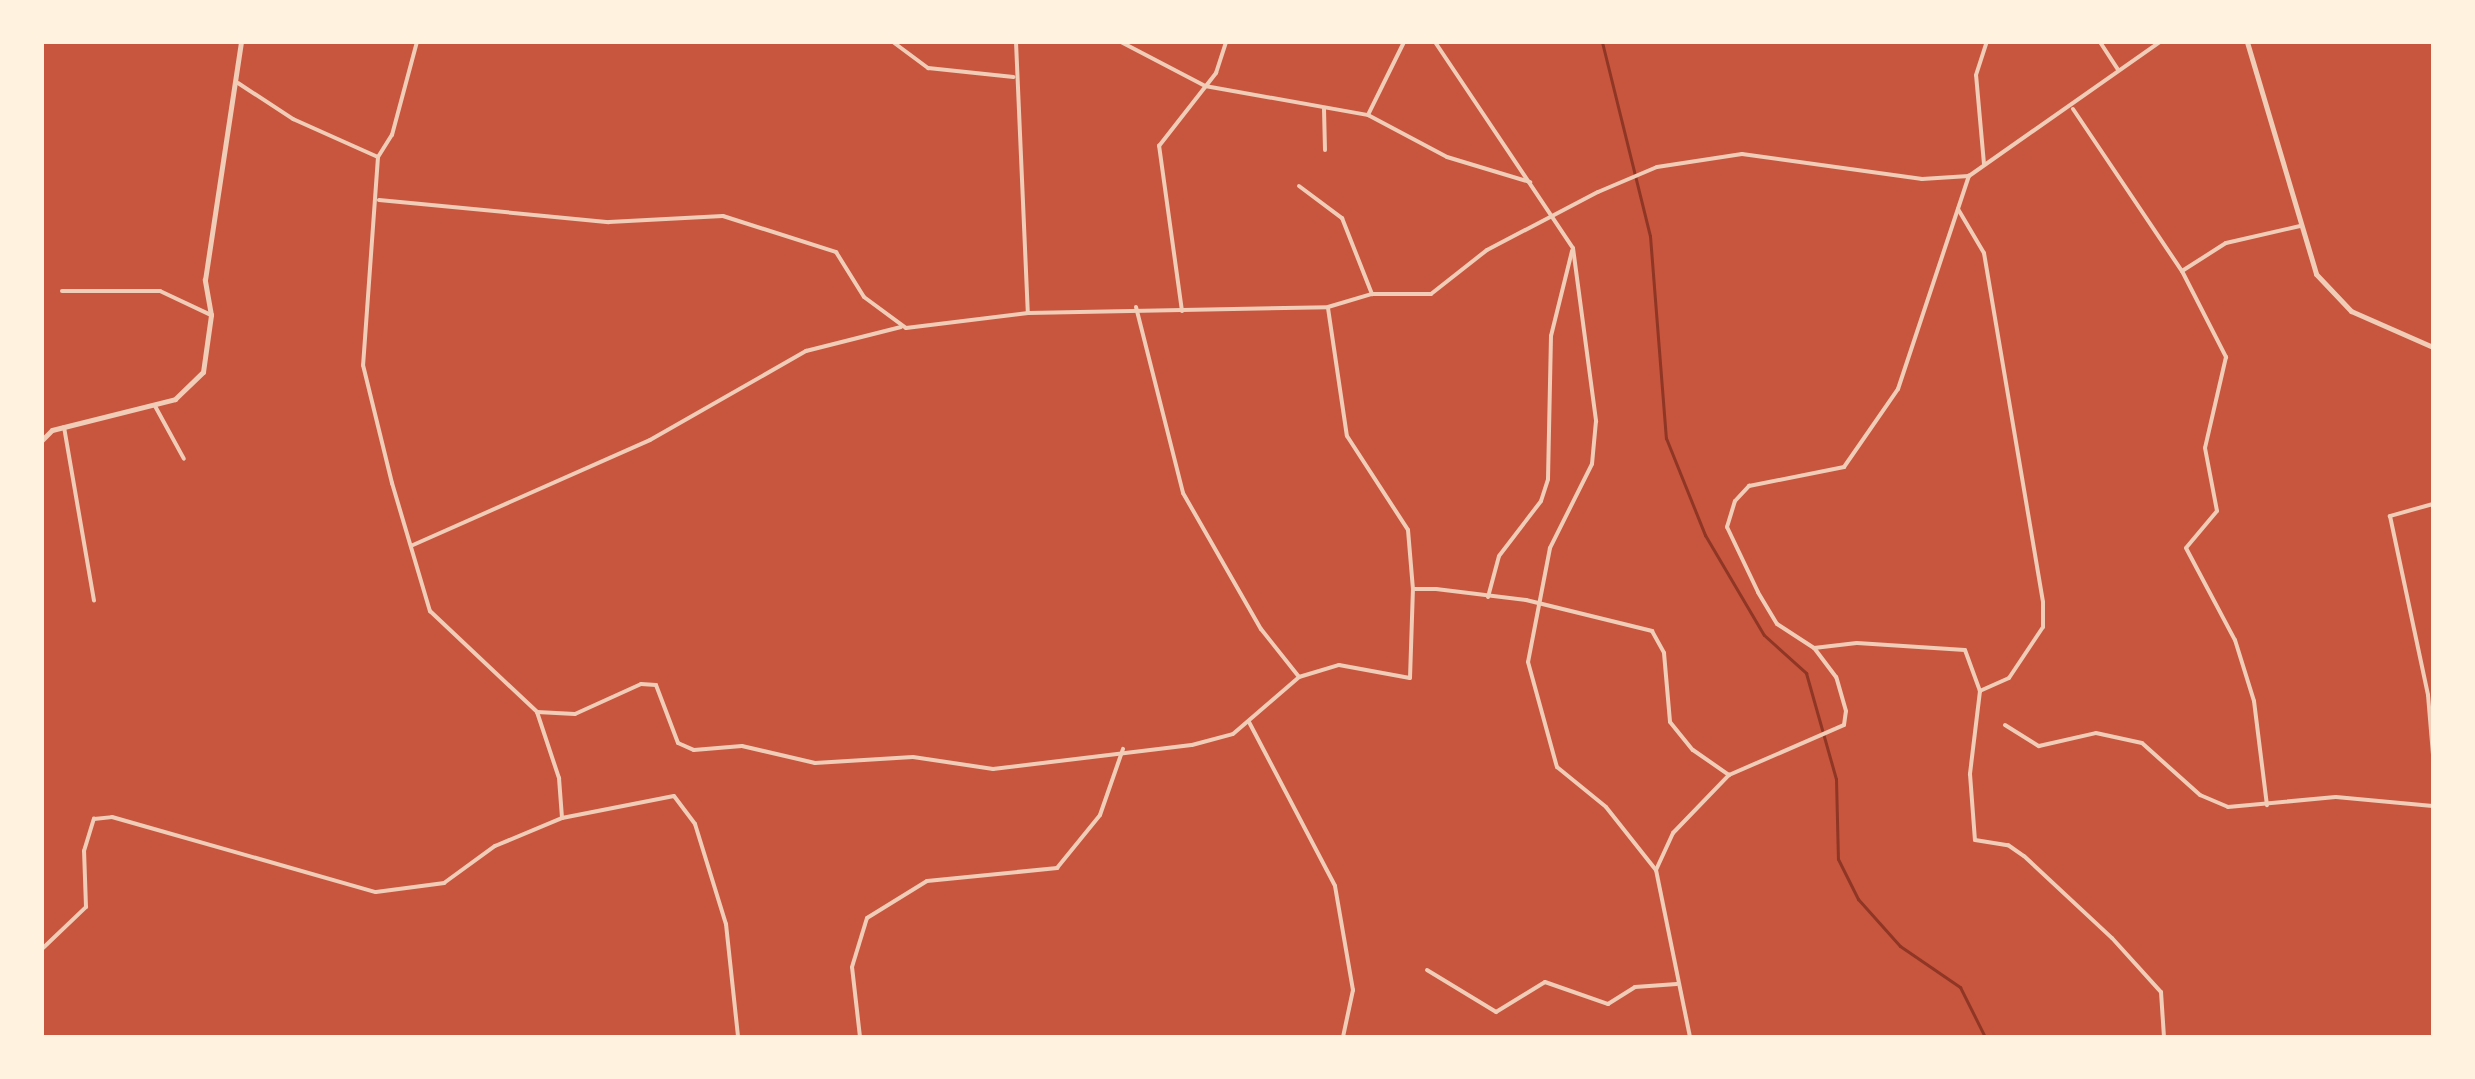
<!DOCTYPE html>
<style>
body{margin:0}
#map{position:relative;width:2475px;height:1079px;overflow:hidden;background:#c8553d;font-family:"Noto Serif",serif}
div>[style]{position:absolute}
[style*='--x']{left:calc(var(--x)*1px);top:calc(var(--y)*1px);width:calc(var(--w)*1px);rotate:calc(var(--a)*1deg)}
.stream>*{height:3px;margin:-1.5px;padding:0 1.5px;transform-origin:1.5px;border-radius:1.5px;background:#8f3625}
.minor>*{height:4px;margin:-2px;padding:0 2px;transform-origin:2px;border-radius:2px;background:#f1ccb7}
.tertiary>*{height:5px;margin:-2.5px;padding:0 2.5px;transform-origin:2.5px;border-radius:2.5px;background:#f1ccb7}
span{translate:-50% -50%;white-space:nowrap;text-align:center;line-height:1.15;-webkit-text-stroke:6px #fff3e0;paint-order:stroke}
.frame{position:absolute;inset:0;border:44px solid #fff3e0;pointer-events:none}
</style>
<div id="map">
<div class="stream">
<i style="--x:1602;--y:42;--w:200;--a:76.1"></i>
<i style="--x:1650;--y:236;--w:203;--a:85.5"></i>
<i style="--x:1666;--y:438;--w:105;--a:68.1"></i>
<i style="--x:1705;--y:535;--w:116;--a:59.5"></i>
<i style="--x:1764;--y:635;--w:57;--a:42.1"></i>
<i style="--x:1806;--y:673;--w:110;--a:74.2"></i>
<i style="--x:1836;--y:779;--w:80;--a:88.6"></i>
<i style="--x:1838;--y:859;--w:45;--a:63.4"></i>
<i style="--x:1858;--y:899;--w:63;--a:48.2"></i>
<i style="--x:1900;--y:946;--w:73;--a:34.3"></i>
<i style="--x:1960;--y:987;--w:56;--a:63.4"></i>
</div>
<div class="minor">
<i style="--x:893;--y:42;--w:44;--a:36.6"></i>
<i style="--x:928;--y:68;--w:86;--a:6"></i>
<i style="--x:1016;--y:42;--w:271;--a:87.5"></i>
<i style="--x:1121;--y:42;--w:95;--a:27.6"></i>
<i style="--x:1205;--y:86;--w:166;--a:10.1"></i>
<i style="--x:1404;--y:42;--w:81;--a:116.3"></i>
<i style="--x:1368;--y:115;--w:89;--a:28"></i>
<i style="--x:1447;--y:157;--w:87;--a:16.8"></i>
<i style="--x:1435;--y:42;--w:248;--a:56.2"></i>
<i style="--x:1573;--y:248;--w:175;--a:82.4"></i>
<i style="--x:1596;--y:421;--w:43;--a:95.3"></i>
<i style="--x:1592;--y:464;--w:94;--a:116.6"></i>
<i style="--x:1550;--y:548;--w:116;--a:100.9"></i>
<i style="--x:1528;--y:662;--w:109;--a:74.6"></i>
<i style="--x:1557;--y:767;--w:63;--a:39.2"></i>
<i style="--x:1606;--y:807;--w:80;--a:51.6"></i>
<i style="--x:2100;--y:42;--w:33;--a:57"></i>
<i style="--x:238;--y:83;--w:66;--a:33.2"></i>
<i style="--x:293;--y:119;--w:93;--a:24.1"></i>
<i style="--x:378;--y:157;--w:209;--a:94.1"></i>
<i style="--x:363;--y:365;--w:122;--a:76.2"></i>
<i style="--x:392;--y:483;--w:134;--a:73.5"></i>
<i style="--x:430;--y:611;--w:147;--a:43.3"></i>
<i style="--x:537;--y:712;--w:38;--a:3"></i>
<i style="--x:575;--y:714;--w:72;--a:-24.4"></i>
<i style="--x:641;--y:684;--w:15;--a:4"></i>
<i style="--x:656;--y:685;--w:62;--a:69.2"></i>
<i style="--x:678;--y:743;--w:17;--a:24"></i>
<i style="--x:694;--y:750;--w:48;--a:-4.8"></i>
<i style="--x:742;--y:746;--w:75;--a:13.1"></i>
<i style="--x:815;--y:763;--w:98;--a:-3.5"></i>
<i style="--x:913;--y:757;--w:81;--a:8.5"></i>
<i style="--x:993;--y:769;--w:200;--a:-6.9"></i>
<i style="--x:1192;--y:745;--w:42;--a:-15"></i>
<i style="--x:1233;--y:734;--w:87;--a:-40.8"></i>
<i style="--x:1299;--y:677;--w:42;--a:-16.7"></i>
<i style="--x:1339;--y:665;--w:72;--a:10.4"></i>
<i style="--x:1410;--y:678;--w:89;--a:-88.1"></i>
<i style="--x:1413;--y:589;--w:23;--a:0"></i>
<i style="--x:1436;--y:589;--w:91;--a:7"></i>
<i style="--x:1526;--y:600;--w:130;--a:13.8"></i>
<i style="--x:1652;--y:631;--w:25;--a:61"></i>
<i style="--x:1664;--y:653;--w:69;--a:85"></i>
<i style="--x:1670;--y:722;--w:36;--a:51"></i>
<i style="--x:1693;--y:750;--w:44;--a:34.8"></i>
<i style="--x:1324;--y:109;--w:41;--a:88.6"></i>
<i style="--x:2073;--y:109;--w:195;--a:56.1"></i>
<i style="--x:2182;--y:271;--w:97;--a:62.9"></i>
<i style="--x:2226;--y:357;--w:93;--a:103"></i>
<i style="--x:2205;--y:448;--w:64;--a:79.2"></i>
<i style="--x:2217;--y:511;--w:48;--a:130"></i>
<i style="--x:2186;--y:548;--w:104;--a:62"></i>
<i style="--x:2235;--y:640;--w:64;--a:72.7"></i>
<i style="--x:2254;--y:701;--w:105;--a:82.9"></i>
<i style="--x:378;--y:157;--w:26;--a:-58"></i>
<i style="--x:392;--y:135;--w:96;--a:-75"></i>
<i style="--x:1984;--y:164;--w:89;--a:-95.1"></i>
<i style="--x:1976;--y:75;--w:35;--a:-72"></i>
<i style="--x:1299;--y:186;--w:54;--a:36.7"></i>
<i style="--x:1342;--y:218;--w:82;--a:68.5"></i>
<i style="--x:379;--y:200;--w:231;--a:5.5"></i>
<i style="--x:609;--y:222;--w:114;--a:-3"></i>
<i style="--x:723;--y:216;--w:119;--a:17.7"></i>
<i style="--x:836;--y:252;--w:53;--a:58.1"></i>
<i style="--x:864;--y:297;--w:52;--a:36.4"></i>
<i style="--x:906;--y:328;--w:123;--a:-7"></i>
<i style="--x:1028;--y:313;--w:300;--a:-1.1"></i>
<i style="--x:1328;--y:307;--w:46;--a:-16.5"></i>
<i style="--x:1372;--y:294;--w:59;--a:0"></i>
<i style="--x:1431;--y:294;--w:71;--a:-38.2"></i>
<i style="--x:1487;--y:250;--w:125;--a:-27.6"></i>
<i style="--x:1598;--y:192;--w:64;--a:-23"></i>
<i style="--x:1657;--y:167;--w:86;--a:-8.7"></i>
<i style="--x:1742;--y:154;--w:182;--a:7.9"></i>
<i style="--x:1922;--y:179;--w:47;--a:-3.7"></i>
<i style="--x:1958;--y:209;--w:51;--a:59.4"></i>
<i style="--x:1984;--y:253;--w:354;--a:80.4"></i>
<i style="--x:2043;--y:602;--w:25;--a:90"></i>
<i style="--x:2043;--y:627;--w:61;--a:123.7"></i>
<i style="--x:2009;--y:678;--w:32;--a:156"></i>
<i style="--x:2182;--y:271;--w:52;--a:-32.5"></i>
<i style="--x:2226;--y:243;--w:76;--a:-12.9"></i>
<i style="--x:62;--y:291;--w:98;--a:0"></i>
<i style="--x:160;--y:291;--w:56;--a:25.2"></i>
<i style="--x:1136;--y:307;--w:192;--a:75.8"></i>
<i style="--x:1183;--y:493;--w:157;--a:60.2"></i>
<i style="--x:1261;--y:629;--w:61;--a:51.6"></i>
<i style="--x:1328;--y:308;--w:129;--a:81.6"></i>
<i style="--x:1347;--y:436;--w:112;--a:57"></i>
<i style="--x:1408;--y:530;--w:59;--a:85.2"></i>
<i style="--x:1182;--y:311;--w:167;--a:-97.9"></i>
<i style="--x:1159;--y:146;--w:93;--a:-52"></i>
<i style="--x:1216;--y:73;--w:33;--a:-72"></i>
<i style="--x:155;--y:406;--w:60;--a:61.3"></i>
<i style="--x:64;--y:427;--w:176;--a:80.2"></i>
<i style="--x:2433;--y:504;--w:45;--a:164.4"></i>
<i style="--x:2390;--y:516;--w:183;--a:78"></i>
<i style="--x:2428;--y:695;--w:60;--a:85.2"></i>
<i style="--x:413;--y:545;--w:259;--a:-23.9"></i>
<i style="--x:650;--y:440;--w:180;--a:-29.7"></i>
<i style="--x:806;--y:351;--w:98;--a:-14.2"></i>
<i style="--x:1488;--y:597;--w:42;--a:-75"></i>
<i style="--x:1499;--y:556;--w:69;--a:-52.6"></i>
<i style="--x:1541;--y:501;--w:23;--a:-72"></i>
<i style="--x:1548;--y:479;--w:143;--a:-88.8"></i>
<i style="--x:1551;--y:336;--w:88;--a:-76.1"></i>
<i style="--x:1814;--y:648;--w:43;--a:-6.6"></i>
<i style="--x:1857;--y:643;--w:108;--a:3.7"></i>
<i style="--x:1965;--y:650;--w:44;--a:69.9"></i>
<i style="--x:1980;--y:691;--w:84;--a:96.9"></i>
<i style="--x:1970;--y:774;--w:66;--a:85.7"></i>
<i style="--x:1975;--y:840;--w:33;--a:9"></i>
<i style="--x:2008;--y:845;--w:19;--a:35"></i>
<i style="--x:2024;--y:856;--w:120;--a:43"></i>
<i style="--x:2112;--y:938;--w:73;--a:47.8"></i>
<i style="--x:2161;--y:992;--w:45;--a:86.2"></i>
<i style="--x:537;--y:712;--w:70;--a:71.6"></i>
<i style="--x:559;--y:778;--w:40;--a:85.7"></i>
<i style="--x:1249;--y:722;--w:185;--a:62.3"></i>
<i style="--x:1335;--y:886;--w:106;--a:80.2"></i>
<i style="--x:1353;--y:990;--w:48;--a:102"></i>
<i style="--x:2005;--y:725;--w:40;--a:32"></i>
<i style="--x:2039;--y:746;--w:58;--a:-12.8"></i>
<i style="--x:2096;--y:733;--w:47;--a:12.3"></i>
<i style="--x:2142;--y:743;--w:78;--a:41.9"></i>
<i style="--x:2200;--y:795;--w:30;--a:23"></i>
<i style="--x:2228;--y:807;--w:108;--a:-5.3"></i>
<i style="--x:2336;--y:797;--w:97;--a:5.3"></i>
<i style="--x:42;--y:949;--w:61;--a:-43.7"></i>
<i style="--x:86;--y:907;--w:56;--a:-92"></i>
<i style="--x:84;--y:851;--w:34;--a:-73"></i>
<i style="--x:94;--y:819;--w:18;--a:-6"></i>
<i style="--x:112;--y:817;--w:274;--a:15.9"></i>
<i style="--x:376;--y:892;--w:69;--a:-7.5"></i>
<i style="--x:444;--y:883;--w:63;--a:-36"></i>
<i style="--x:495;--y:846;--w:73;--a:-22.7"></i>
<i style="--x:562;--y:818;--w:114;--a:-11.1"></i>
<i style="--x:674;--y:796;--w:35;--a:53"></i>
<i style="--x:695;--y:824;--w:105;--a:72.8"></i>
<i style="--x:726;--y:924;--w:114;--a:83.9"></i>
<i style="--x:1427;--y:970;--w:81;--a:31.3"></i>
<i style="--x:1496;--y:1012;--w:57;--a:-31.5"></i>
<i style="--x:1545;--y:982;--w:67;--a:19.2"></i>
<i style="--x:1608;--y:1004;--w:32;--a:-32"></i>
<i style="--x:1635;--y:987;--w:42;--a:-4.1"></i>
<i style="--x:860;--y:1037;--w:70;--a:-96.5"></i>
<i style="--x:852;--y:967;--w:51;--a:-73"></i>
<i style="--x:867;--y:918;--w:70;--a:-31.7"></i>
<i style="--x:927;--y:881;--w:131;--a:-5.7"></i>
<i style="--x:1057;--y:868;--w:68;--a:-50.9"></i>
<i style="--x:1100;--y:815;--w:70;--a:-70.8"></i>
<i style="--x:1690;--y:1037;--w:170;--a:-101.5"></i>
<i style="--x:1656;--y:870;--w:41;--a:-65.3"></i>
<i style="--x:1673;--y:833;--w:81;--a:-46"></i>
<i style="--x:1729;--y:775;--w:125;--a:-23.5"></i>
<i style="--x:1844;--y:725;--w:14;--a:-82"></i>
<i style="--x:1846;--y:711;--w:35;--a:-106"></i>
<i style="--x:1836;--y:677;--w:36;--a:-127"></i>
<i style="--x:1814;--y:648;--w:44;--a:-147"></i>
<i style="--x:1777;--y:624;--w:37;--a:-121"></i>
<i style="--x:1758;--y:592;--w:72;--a:-115.5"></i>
<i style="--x:1727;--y:527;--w:27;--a:-73"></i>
<i style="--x:1735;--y:501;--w:21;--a:-47"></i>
<i style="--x:1749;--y:486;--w:97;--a:-11.3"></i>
<i style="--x:1844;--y:467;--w:95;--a:-55.3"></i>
<i style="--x:1898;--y:389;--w:225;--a:-71.6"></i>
<i style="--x:1969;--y:176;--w:233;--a:-35.1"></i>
</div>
<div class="tertiary">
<i style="--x:2247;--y:42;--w:242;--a:73.4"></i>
<i style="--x:2316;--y:274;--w:51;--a:46.6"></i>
<i style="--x:2351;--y:311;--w:90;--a:23.7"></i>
<i style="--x:42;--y:440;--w:14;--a:-45"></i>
<i style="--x:52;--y:430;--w:127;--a:-14.1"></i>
<i style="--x:175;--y:399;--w:39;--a:-44"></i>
<i style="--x:203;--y:372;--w:58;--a:-82"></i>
<i style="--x:211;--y:315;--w:36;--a:-100"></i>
<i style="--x:205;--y:280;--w:241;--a:-81.4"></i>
</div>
<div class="frame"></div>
</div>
